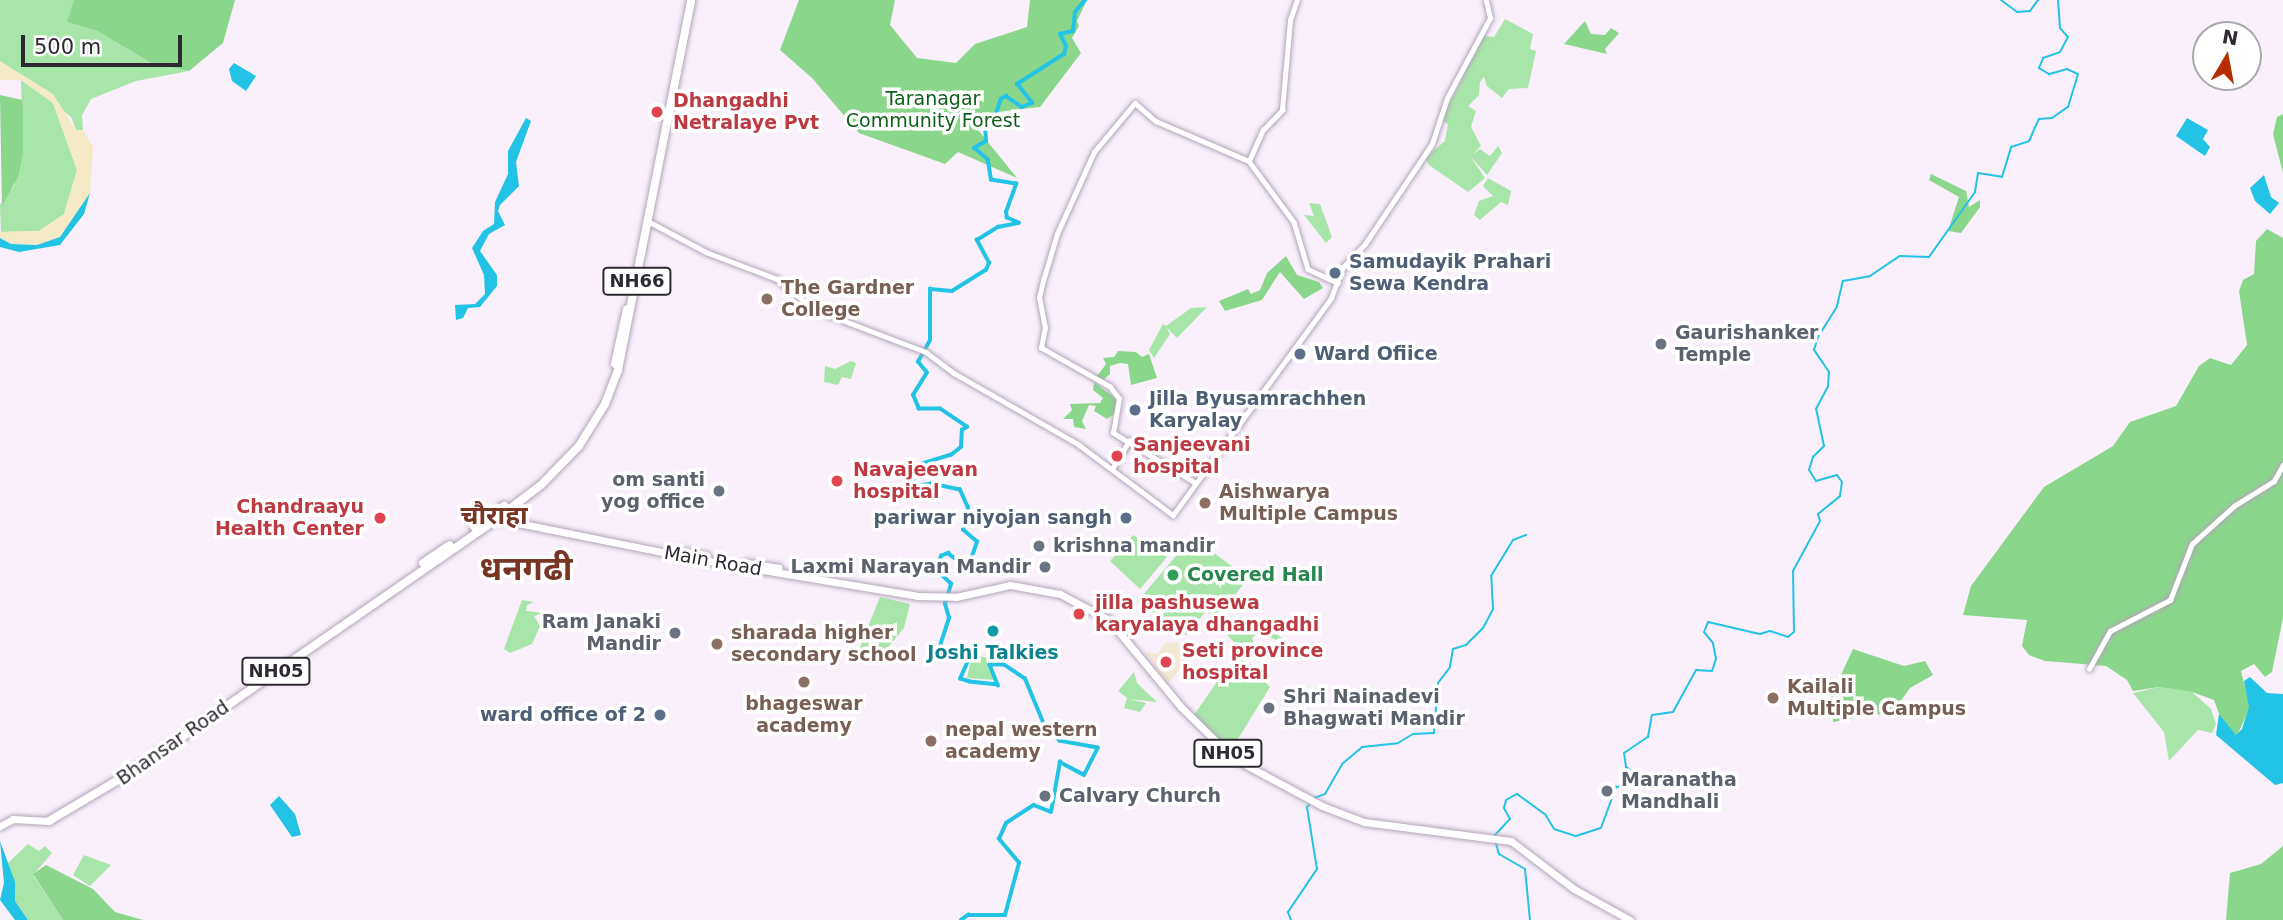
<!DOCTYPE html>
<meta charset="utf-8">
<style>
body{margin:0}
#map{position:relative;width:2283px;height:920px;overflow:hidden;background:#f9f0fc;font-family:"DejaVu Sans","Noto Sans Devanagari",sans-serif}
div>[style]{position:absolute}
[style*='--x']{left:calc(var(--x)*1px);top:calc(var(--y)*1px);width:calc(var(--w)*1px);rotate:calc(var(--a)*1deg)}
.medical>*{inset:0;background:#f3e8d4}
.green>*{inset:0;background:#a8e5a8}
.forest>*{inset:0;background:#8ad78b}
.sand>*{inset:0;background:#f4eac5}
.water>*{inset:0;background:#23c3e5}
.stream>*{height:2px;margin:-1px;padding:0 1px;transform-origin:1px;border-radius:1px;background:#23c3e5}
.canal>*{height:3.5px;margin:-1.75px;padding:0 1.75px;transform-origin:1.75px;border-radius:1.75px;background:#23c3e5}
.roads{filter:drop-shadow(0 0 2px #b2a4b8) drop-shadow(0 0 2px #b2a4b8)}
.tertiary>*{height:4.5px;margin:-2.25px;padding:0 2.25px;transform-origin:2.25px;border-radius:2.25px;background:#fff}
.primary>*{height:7px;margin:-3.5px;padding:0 3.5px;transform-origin:3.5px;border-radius:3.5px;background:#fff}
.trunk>*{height:8px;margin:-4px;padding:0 4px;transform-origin:4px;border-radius:4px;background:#fff}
.dots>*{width:19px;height:19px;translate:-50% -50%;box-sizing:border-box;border:4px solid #fff;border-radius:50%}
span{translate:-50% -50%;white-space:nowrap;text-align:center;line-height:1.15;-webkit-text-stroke:7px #fff;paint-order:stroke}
.shield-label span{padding:2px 5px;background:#fff;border:2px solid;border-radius:5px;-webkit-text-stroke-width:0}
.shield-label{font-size:18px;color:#2e2931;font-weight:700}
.park-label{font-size:19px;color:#0d5f19}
.health-label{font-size:19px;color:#be3a42;font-weight:700}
.left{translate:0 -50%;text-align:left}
.right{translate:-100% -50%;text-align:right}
.service-label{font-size:19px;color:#4e5e75;font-weight:700}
.education-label{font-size:19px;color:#785e54;font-weight:700}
.worship-label{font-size:19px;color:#5b616d;font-weight:700}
.street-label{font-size:19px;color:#2e2931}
.leisure-label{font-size:19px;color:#27864d;font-weight:700}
.culture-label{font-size:19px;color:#0d838f;font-weight:700}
.district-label{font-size:26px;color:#793524;font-weight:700}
.town-label{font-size:33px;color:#793524;font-weight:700}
.north{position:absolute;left:2192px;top:21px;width:70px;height:70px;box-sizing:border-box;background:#fff;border:2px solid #aba9ad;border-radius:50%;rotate:10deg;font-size:19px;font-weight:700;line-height:28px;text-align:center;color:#2e2931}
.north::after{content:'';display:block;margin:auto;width:24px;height:32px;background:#b72d00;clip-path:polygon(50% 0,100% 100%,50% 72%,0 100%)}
.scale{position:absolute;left:21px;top:35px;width:161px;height:32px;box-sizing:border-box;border:4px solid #2e2931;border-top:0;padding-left:9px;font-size:21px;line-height:24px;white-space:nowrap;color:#2e2931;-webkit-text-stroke:5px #fff;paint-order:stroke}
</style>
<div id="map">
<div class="medical">
<i style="clip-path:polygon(1176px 642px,1193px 652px,1168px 684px,1145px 652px,1158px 654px,1165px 643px)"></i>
</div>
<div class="green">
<i style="clip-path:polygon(0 0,74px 0,68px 22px,97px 31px,153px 64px,189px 71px,136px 81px,91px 99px,82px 115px,83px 130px,76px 130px,71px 117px,0 61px)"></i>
<i style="clip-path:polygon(1505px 19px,1533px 34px,1530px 49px,1536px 51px,1528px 88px,1509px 89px,1502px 98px,1487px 86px,1484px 77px,1480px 82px,1479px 95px,1468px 106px,1476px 111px,1471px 127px,1481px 146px,1473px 154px,1480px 149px,1490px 156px,1498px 146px,1502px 153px,1487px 175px,1470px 156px,1485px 178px,1468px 192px,1429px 165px,1425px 158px,1445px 141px,1448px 124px,1441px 120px,1484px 36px,1494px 37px)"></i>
<i style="clip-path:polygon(21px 80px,53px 103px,77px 170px,64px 214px,39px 231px,1px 232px,0 205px,14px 186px,23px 154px)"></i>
<i style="clip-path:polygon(1488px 178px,1511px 191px,1508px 205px,1501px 202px,1480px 220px,1474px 215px,1479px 201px,1493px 196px,1483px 186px)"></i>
<i style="clip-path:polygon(1309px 203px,1320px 204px,1332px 237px,1326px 243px,1304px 215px,1314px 216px)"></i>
<i style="clip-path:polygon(1207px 307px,1177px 338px,1166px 327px,1170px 334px,1154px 358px,1149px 350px,1163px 324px,1166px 326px,1191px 308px)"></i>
<i style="clip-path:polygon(851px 361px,856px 363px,851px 379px,842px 377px,838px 385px,824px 382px,825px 366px,835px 369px)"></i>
<i style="clip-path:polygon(1133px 535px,1167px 557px,1140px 589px,1110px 561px)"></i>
<i style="clip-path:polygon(1192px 537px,1248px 578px,1217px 619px,1206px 611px,1186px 635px,1137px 602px)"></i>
<i style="clip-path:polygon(880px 597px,910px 604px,904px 628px,886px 650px,876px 646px,870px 657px,858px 652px)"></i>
<i style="clip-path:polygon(522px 600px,534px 602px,527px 605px,526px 611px,544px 613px,534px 616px,540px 626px,532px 644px,510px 653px,504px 649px)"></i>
<i style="clip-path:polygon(1254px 625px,1265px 632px,1271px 630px,1282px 638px,1279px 641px,1258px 632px,1252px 638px,1254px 645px,1243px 651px,1227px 635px,1237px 630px,1250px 634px)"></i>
<i style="clip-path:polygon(973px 650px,982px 657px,997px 659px,988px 666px,995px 680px,967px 678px)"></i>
<i style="clip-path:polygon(1236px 654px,1270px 687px,1230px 752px,1192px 718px)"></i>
<i style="clip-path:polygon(1134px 672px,1137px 683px,1157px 702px,1129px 699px,1146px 703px,1140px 712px,1124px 708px,1127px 698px,1118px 691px)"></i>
<i style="clip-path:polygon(2159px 687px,2192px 692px,2211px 709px,2216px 724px,2212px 733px,2198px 730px,2169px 761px,2164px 732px,2133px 693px)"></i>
<i style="clip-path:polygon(28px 844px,39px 851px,45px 846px,52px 853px,33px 875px,63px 920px,28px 920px,15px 901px,8px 863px)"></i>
<i style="clip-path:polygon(84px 855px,111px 865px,90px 886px,73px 875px)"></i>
</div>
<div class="forest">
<i style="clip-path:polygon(74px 0,235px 0,223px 43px,189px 71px,153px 64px,97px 31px,67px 22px)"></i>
<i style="clip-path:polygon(799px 0,895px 0,890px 25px,917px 58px,956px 63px,975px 44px,1027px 27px,1030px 0,1098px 0,1087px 0,1077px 21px,1079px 26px,1072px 38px,1081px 53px,1040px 107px,998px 112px,979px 131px,1017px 178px,958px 152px,945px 164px,859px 133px,812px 78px,780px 50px)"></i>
<i style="clip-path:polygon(1585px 21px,1591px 34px,1605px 35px,1611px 28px,1619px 33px,1605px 49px,1607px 54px,1564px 44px)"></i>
<i style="clip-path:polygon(0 95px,22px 100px,23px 111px,23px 154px,18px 177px,2px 206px)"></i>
<i style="clip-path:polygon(2283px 114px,2283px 173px,2273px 134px,2277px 117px)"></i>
<i style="clip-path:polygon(1931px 174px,1966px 191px,1969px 207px,1980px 200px,1980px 207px,1961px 233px,1948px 231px,1959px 197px,1929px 180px)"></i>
<i style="clip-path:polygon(2267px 229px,2283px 238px,2283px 618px,2272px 672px,2265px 677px,2254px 664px,2241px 671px,2250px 707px,2237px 736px,2222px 722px,2214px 700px,2192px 692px,2159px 687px,2133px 691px,2127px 680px,2106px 666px,2045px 661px,2029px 655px,2022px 646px,2027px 620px,1963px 615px,1971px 586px,2044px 487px,2113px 446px,2130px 422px,2176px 406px,2199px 366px,2210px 358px,2231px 365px,2247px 345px,2239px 291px,2243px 280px,2254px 274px,2256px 241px)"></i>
<i style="clip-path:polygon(1286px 256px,1297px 275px,1319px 282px,1323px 288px,1304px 299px,1280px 272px,1262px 300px,1225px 311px,1219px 301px,1248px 289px,1251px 294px,1260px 290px,1267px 273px)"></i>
<i style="clip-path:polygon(1118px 351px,1136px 352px,1142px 357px,1149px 354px,1157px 378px,1131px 385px,1128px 364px,1120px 363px,1110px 366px,1110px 374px,1102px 381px,1095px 379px,1106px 364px,1103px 358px,1114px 357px)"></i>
<i style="clip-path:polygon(1094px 382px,1118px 400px,1113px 415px,1107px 419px,1094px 411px,1096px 406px,1089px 405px,1082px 421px,1086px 429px,1074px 427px,1073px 419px,1063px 419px,1072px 410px,1070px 404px,1100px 403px,1103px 398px,1093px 390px)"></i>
<i style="clip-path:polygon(1853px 649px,1904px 666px,1925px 661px,1933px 675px,1910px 688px,1893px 712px,1833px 722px,1830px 683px,1839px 679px)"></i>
<i style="clip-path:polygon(2283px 846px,2283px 920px,2226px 920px,2230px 873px,2261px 864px)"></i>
<i style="clip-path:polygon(46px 865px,93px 889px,115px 912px,143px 920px,63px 920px,33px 874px)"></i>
</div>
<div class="sand">
<i style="clip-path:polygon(0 61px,53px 94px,76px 130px,83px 130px,93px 147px,90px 193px,60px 237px,37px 245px,11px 244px,0 238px,0 232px,39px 231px,64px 214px,77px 170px,53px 103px,21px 80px,0 80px)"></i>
</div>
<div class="water">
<i style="clip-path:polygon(234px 63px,256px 76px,246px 91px,232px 81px,229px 69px)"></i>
<i style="clip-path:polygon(526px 118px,531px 121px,516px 162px,519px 186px,500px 205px,498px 211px,505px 225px,489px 234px,480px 251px,497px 275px,497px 286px,480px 307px,468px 308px,463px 318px,456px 320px,455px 305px,475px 304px,485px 294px,484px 275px,472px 248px,483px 231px,494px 224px,495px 202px,508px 174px,508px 151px)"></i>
<i style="clip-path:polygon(2187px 118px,2208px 130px,2203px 139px,2210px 147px,2205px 156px,2176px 136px)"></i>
<i style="clip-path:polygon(2264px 175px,2271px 197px,2279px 203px,2270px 214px,2255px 201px,2250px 188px)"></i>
<i style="clip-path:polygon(90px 193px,84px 214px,60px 245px,19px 252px,0 247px,0 238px,11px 244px,37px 245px,60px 237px)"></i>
<i style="clip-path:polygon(2250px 677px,2267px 693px,2283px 694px,2283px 783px,2275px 785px,2216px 735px,2219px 714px,2236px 735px,2242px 729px,2249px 707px,2244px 681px)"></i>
<i style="clip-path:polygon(279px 796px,295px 814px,301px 835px,292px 837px,270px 805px)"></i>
<i style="clip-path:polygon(0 841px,15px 882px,15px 901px,28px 920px,15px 920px,0 900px,4px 883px)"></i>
</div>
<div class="stream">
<i style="--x:2001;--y:0;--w:20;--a:37"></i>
<i style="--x:2017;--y:12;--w:13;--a:-4"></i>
<i style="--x:2030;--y:11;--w:14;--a:-54"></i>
<i style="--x:1314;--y:798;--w:12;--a:-20"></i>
<i style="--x:1325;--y:794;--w:34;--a:-60"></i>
<i style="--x:1342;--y:764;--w:26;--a:-40"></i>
<i style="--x:1362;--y:747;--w:36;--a:-6"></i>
<i style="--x:1398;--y:743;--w:17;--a:-31"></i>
<i style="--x:1413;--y:734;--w:21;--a:-3"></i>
<i style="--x:1434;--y:733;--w:50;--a:-85.4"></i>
<i style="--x:1438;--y:683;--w:20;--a:-53"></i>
<i style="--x:1450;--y:667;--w:18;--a:-81"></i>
<i style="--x:1453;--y:649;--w:14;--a:-17"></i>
<i style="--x:1466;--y:645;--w:24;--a:-45"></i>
<i style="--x:1483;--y:628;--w:21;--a:-62"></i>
<i style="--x:1493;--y:609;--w:33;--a:-93"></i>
<i style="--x:1491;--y:576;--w:42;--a:-58.6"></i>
<i style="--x:1513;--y:540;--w:14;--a:-21"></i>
<i style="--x:1495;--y:835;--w:22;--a:-47"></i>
<i style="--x:1510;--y:819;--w:13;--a:-119"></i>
<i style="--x:1504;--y:808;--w:8;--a:-76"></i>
<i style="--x:1506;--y:800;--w:13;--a:-29"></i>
<i style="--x:1517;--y:794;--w:34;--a:36"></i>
<i style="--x:1545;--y:814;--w:17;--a:59"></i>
<i style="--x:1554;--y:829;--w:23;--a:18"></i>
<i style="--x:1576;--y:836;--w:26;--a:-18"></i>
<i style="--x:1601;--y:828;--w:44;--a:-69.9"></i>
<i style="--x:1616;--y:787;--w:24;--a:-9"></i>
<i style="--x:1640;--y:783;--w:7;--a:-98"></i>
<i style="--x:1639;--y:776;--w:16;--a:-145"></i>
<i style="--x:1626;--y:767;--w:14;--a:-98"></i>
<i style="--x:1624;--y:753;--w:29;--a:-34"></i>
<i style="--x:1648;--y:737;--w:22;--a:-80"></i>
<i style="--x:1652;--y:715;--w:21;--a:-8"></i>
<i style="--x:1673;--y:712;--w:48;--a:-61.3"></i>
<i style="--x:1696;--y:670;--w:16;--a:4"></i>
<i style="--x:1712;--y:671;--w:13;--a:-72"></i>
<i style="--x:1716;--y:659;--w:16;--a:-101"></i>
<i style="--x:1713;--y:643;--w:14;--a:-129"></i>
<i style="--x:1704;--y:632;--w:11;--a:-68"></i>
<i style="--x:1708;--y:622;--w:53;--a:13"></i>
<i style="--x:1760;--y:634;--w:10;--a:-17"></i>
<i style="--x:1770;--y:631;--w:19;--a:18"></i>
<i style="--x:1788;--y:637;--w:8;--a:-40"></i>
<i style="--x:1794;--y:632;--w:61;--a:-90.9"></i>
<i style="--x:1793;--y:571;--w:57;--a:-61.6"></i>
<i style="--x:1820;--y:521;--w:7;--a:-106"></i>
<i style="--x:1818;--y:514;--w:28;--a:-39"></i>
<i style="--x:1840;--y:496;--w:14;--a:-82"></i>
<i style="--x:1842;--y:482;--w:9;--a:-126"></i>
<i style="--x:1837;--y:475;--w:22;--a:164"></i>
<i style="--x:1816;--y:481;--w:13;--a:-122"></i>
<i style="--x:1809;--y:470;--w:14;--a:-73"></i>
<i style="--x:1813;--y:457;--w:16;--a:-45"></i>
<i style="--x:1824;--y:446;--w:38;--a:-102"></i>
<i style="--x:1816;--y:409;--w:26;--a:-62"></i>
<i style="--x:1828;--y:386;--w:14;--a:-86"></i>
<i style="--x:1829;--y:372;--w:27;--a:-124"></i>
<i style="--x:1814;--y:350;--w:14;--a:-73"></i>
<i style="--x:1818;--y:337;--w:36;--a:-58"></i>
<i style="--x:1837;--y:306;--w:26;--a:-77"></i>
<i style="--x:1843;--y:281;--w:27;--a:-10"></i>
<i style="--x:1870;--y:276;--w:36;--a:-34"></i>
<i style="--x:1900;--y:256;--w:29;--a:2"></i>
<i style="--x:1929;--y:257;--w:80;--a:-54.7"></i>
<i style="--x:1975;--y:192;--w:19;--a:-81"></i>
<i style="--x:1978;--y:173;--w:24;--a:9"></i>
<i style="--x:2002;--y:177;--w:31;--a:-73"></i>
<i style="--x:2011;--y:147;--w:19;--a:-18"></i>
<i style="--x:2029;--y:141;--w:24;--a:-66"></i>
<i style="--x:2039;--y:119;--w:13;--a:-4"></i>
<i style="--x:2052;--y:118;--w:19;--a:-35"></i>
<i style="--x:2068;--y:107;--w:34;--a:-73"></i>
<i style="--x:2078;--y:74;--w:12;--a:-156"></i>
<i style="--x:2067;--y:69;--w:19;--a:164"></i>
<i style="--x:2049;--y:74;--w:12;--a:-149"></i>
<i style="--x:2039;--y:68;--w:11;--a:-68"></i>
<i style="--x:2043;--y:58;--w:18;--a:-19"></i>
<i style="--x:2060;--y:52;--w:17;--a:-62"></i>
<i style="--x:2068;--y:37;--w:12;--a:-132"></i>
<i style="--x:2060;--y:28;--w:28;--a:-94"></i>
<i style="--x:1495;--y:840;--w:15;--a:74"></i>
<i style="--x:1499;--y:854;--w:30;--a:30"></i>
<i style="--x:1525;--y:869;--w:51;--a:84.4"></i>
<i style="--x:1291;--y:920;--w:9;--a:-111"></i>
<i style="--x:1288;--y:912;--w:52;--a:-56"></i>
<i style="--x:1317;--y:869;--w:63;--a:-99.2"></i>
<i style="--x:1307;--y:807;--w:6;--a:-45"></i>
</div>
<div class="canal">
<i style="--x:961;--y:920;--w:9;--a:-36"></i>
<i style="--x:968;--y:915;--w:37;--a:0"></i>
<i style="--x:1005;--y:915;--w:54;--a:-74.9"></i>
<i style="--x:1019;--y:863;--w:31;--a:-130"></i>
<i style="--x:999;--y:839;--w:17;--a:-66"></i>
<i style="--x:1006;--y:823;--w:33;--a:-33"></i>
<i style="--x:1034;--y:805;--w:18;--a:22"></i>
<i style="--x:1051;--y:812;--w:51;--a:-79.8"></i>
<i style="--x:1060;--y:762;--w:27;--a:28"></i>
<i style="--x:1084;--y:775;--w:30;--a:-63"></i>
<i style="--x:1098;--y:748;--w:39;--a:-170"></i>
<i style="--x:1060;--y:741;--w:21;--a:-137"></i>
<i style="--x:1045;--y:727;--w:52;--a:-112.6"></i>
<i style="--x:1025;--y:679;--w:25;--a:-146"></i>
<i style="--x:1004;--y:665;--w:14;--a:180"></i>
<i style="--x:990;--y:665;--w:22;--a:68"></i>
<i style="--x:998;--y:685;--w:28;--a:-174"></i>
<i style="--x:970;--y:682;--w:10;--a:-163"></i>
<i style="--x:960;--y:679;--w:27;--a:-66"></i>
<i style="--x:971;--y:654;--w:9;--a:-167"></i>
<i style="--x:962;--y:652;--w:16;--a:158"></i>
<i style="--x:947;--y:658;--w:12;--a:-132"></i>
<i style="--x:939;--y:649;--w:33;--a:-72"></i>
<i style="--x:949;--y:618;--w:15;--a:-106"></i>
<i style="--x:945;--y:604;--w:21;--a:-73"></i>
<i style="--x:951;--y:584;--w:21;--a:-137"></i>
<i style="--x:936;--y:570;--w:15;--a:-70"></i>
<i style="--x:941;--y:556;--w:8;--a:-23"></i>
<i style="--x:948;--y:553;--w:25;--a:37"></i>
<i style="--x:968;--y:568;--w:28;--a:-71"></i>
<i style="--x:977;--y:542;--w:18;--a:-139"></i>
<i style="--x:963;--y:530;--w:23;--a:-77"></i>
<i style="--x:968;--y:508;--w:20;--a:-114"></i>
<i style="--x:960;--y:490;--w:29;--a:-168"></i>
<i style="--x:932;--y:484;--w:19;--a:171"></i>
<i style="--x:913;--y:487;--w:21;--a:-87"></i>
<i style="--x:914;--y:466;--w:39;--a:-17"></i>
<i style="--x:951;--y:455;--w:13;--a:-39"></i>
<i style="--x:961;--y:447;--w:17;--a:-87"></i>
<i style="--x:962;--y:430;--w:6;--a:-31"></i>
<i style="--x:967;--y:427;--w:32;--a:-146"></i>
<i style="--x:940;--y:409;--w:21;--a:180"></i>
<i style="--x:919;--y:409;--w:15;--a:-113"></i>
<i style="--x:913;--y:395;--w:26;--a:-58"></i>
<i style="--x:927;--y:373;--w:14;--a:-129"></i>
<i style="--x:918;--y:362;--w:25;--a:-61"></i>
<i style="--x:930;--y:340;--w:51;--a:-90"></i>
<i style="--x:930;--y:289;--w:22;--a:5"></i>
<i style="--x:952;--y:291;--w:40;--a:-32"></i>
<i style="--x:986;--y:270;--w:8;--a:-67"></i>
<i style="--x:989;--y:263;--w:26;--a:-118"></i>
<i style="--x:977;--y:240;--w:25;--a:-32"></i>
<i style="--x:998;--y:227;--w:21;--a:-11"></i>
<i style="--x:1019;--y:223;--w:13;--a:-157"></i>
<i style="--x:1007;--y:218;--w:6;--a:-99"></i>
<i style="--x:1006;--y:212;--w:30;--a:-70"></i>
<i style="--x:1016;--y:184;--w:25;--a:-171"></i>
<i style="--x:991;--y:180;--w:20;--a:-99"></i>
<i style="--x:988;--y:160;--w:18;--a:-139"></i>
<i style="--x:974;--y:148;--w:14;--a:-30"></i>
<i style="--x:986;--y:141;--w:15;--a:-94"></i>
<i style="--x:985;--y:126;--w:11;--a:-34"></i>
<i style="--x:994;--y:120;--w:22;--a:-72"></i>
<i style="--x:1001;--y:99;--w:6;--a:-31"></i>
<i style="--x:1006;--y:96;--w:19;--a:35"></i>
<i style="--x:1022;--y:107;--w:11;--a:-22"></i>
<i style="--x:1032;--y:103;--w:24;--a:-128"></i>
<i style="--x:1017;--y:84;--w:56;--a:-32.6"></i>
<i style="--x:1064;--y:54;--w:8;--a:-76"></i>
<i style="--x:1066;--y:46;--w:13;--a:-117"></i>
<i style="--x:1060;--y:34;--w:13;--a:-13"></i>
<i style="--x:1073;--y:31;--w:19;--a:-84"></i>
<i style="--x:1075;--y:12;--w:16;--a:-50"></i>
</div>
<div class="roads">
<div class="tertiary">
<i style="--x:1249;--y:161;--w:34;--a:-66"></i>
<i style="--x:1263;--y:130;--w:28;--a:-46"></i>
<i style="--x:1282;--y:110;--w:90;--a:-84.9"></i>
<i style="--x:1290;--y:20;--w:21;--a:-71"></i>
<i style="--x:648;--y:221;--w:66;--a:28.1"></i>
<i style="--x:706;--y:252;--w:76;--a:20.8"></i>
<i style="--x:777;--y:279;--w:50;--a:38.5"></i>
<i style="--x:816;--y:310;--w:118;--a:20.9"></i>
<i style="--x:926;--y:352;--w:35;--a:37"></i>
<i style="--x:954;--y:373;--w:143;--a:29.8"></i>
<i style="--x:1078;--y:444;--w:119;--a:36.8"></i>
<i style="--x:1173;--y:515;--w:268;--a:-53.9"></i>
<i style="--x:1331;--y:298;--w:33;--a:-69"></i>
<i style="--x:1343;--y:267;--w:32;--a:-46"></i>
<i style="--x:1365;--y:244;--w:120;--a:-56.2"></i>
<i style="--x:1432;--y:144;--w:48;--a:-71.9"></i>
<i style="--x:1447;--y:98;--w:91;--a:-61.7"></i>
<i style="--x:1490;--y:18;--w:18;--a:-103"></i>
<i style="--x:1112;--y:469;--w:33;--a:-59"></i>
<i style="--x:1195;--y:483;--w:96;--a:-148.6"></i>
<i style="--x:1113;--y:433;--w:35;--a:-80"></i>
<i style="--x:1119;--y:399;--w:15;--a:-127"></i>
<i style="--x:1110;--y:387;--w:79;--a:-150.5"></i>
<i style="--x:1041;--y:348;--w:20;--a:-79"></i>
<i style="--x:1045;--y:328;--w:31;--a:-101"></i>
<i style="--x:1039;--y:298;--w:17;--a:-77"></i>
<i style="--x:1043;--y:281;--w:49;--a:-73.4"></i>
<i style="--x:1057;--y:234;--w:90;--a:-65.7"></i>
<i style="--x:1094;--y:152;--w:64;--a:-50.1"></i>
<i style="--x:1135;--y:103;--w:28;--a:41"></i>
<i style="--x:1156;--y:121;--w:101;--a:23.3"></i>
<i style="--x:1249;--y:161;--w:76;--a:53.6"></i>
<i style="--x:1294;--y:222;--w:49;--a:73.4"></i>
<i style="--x:1308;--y:269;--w:33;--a:25"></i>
<i style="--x:2089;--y:669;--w:43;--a:-61.1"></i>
<i style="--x:2110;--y:631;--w:68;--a:-27.3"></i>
<i style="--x:2170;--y:600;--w:60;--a:-68.6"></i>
<i style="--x:2192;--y:544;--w:57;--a:-42.1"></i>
<i style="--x:2234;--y:506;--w:47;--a:-32"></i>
<i style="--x:2274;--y:481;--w:18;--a:-61"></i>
</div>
<div class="primary">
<i style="--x:493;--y:518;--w:202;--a:11.4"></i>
<i style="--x:691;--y:558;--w:229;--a:9.5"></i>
<i style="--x:917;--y:596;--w:39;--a:1"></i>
<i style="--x:956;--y:597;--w:55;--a:-12.5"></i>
<i style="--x:1010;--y:585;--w:51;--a:10.2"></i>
<i style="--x:1060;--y:594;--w:55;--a:28"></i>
<i style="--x:1109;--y:620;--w:113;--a:50.4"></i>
<i style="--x:1181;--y:707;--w:73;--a:44.4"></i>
<i style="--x:1233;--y:758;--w:101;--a:28.3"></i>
<i style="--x:1322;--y:806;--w:45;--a:20.9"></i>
<i style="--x:1364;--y:822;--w:148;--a:7.4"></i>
<i style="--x:1511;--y:841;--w:79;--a:37.3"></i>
<i style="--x:1574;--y:889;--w:64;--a:29"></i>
<i style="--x:673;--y:550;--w:34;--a:10"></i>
<i style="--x:745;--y:563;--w:34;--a:8"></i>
<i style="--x:0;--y:826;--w:15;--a:-28"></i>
<i style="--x:13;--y:819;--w:36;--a:3"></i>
</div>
<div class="trunk">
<i style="--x:615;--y:364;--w:56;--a:-77.7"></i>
<i style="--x:474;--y:527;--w:37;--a:-35"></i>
<i style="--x:423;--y:563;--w:32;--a:-34"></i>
<i style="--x:49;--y:821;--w:94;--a:-30.7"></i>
<i style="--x:130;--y:773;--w:444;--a:-34.7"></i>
<i style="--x:495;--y:520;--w:58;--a:-37.3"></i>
<i style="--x:541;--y:485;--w:54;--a:-45.7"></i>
<i style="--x:579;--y:446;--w:49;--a:-58.2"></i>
<i style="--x:605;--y:404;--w:36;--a:-69"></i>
<i style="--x:618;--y:370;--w:377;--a:-78.8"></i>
</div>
</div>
<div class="dots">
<i style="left:657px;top:112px;background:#e0444e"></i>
<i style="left:1335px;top:273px;background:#5c6f8a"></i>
<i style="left:767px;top:299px;background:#8d6e63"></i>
<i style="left:1661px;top:344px;background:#6b7280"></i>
<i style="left:1300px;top:354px;background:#5c6f8a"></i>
<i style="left:1135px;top:410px;background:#5c6f8a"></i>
<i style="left:1117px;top:456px;background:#e0444e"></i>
<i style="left:837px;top:481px;background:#e0444e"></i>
<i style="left:719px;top:491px;background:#6b7280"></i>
<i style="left:1205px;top:503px;background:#8d6e63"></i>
<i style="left:380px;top:518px;background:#e0444e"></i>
<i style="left:1126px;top:518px;background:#5c6f8a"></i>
<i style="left:1039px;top:546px;background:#6b7280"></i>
<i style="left:1045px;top:567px;background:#6b7280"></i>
<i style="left:1173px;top:575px;background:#2e9e5b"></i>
<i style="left:1079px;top:614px;background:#e0444e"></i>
<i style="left:993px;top:631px;background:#0f9aa8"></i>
<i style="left:675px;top:633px;background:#6b7280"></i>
<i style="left:717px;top:644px;background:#8d6e63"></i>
<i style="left:1166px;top:662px;background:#e0444e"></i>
<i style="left:804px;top:682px;background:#8d6e63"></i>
<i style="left:1773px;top:698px;background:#8d6e63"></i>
<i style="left:1269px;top:708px;background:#6b7280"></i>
<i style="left:660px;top:715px;background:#5c6f8a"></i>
<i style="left:931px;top:741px;background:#8d6e63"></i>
<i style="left:1607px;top:791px;background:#6b7280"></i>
<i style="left:1045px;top:796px;background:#6b7280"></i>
</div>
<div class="shield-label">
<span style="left:637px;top:281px">NH66</span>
<span style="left:276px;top:671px">NH05</span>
<span style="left:1228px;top:753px">NH05</span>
</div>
<div class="park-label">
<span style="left:933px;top:110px">Taranagar<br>Community Forest</span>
</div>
<div class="health-label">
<span class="left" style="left:673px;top:112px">Dhangadhi<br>Netralaye Pvt</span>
<span class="left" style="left:1133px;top:456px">Sanjeevani<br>hospital</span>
<span class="left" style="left:853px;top:481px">Navajeevan<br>hospital</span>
<span class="right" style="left:364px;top:518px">Chandraayu<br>Health Center</span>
<span class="left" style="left:1095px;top:614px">jilla pashusewa<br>karyalaya dhangadhi</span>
<span class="left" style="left:1182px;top:662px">Seti province<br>hospital</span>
</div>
<div class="service-label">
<span class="left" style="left:1349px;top:273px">Samudayik Prahari<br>Sewa Kendra</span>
<span class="left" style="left:1314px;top:354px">Ward Ofiice</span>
<span class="left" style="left:1149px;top:410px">Jilla Byusamrachhen<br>Karyalay</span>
<span class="right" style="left:1112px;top:518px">pariwar niyojan sangh</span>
<span class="right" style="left:646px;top:715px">ward office of 2</span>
</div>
<div class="education-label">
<span class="left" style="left:781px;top:299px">The Gardner<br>College</span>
<span class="left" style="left:1219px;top:503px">Aishwarya<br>Multiple Campus</span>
<span class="left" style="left:731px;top:644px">sharada higher<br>secondary school</span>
<span class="left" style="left:1787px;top:698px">Kailali<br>Multiple Campus</span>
<span style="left:804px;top:715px">bhageswar<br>academy</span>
<span class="left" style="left:945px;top:741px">nepal western<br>academy</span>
</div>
<div class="worship-label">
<span class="left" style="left:1675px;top:344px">Gaurishanker<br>Temple</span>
<span class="right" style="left:705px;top:491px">om santi<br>yog office</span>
<span class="left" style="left:1053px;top:546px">krishna mandir</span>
<span class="right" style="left:1031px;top:567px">Laxmi Narayan Mandir</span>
<span class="right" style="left:661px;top:633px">Ram Janaki<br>Mandir</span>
<span class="left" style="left:1283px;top:708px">Shri Nainadevi<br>Bhagwati Mandir</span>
<span class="left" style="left:1621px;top:791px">Maranatha<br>Mandhali</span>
<span class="left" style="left:1059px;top:796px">Calvary Church</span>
</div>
<div class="street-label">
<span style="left:713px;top:561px;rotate:10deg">Main Road</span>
<span style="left:173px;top:743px;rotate:-35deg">Bhansar Road</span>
</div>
<div class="leisure-label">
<span class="left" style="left:1187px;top:575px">Covered Hall</span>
</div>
<div class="culture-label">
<span style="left:993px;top:653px">Joshi Talkies</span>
</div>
<div class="district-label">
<span style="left:494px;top:516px">चौराहा</span>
</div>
<div class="town-label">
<span style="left:526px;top:569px">धनगढी</span>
</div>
<div class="north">N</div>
<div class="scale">500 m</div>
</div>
